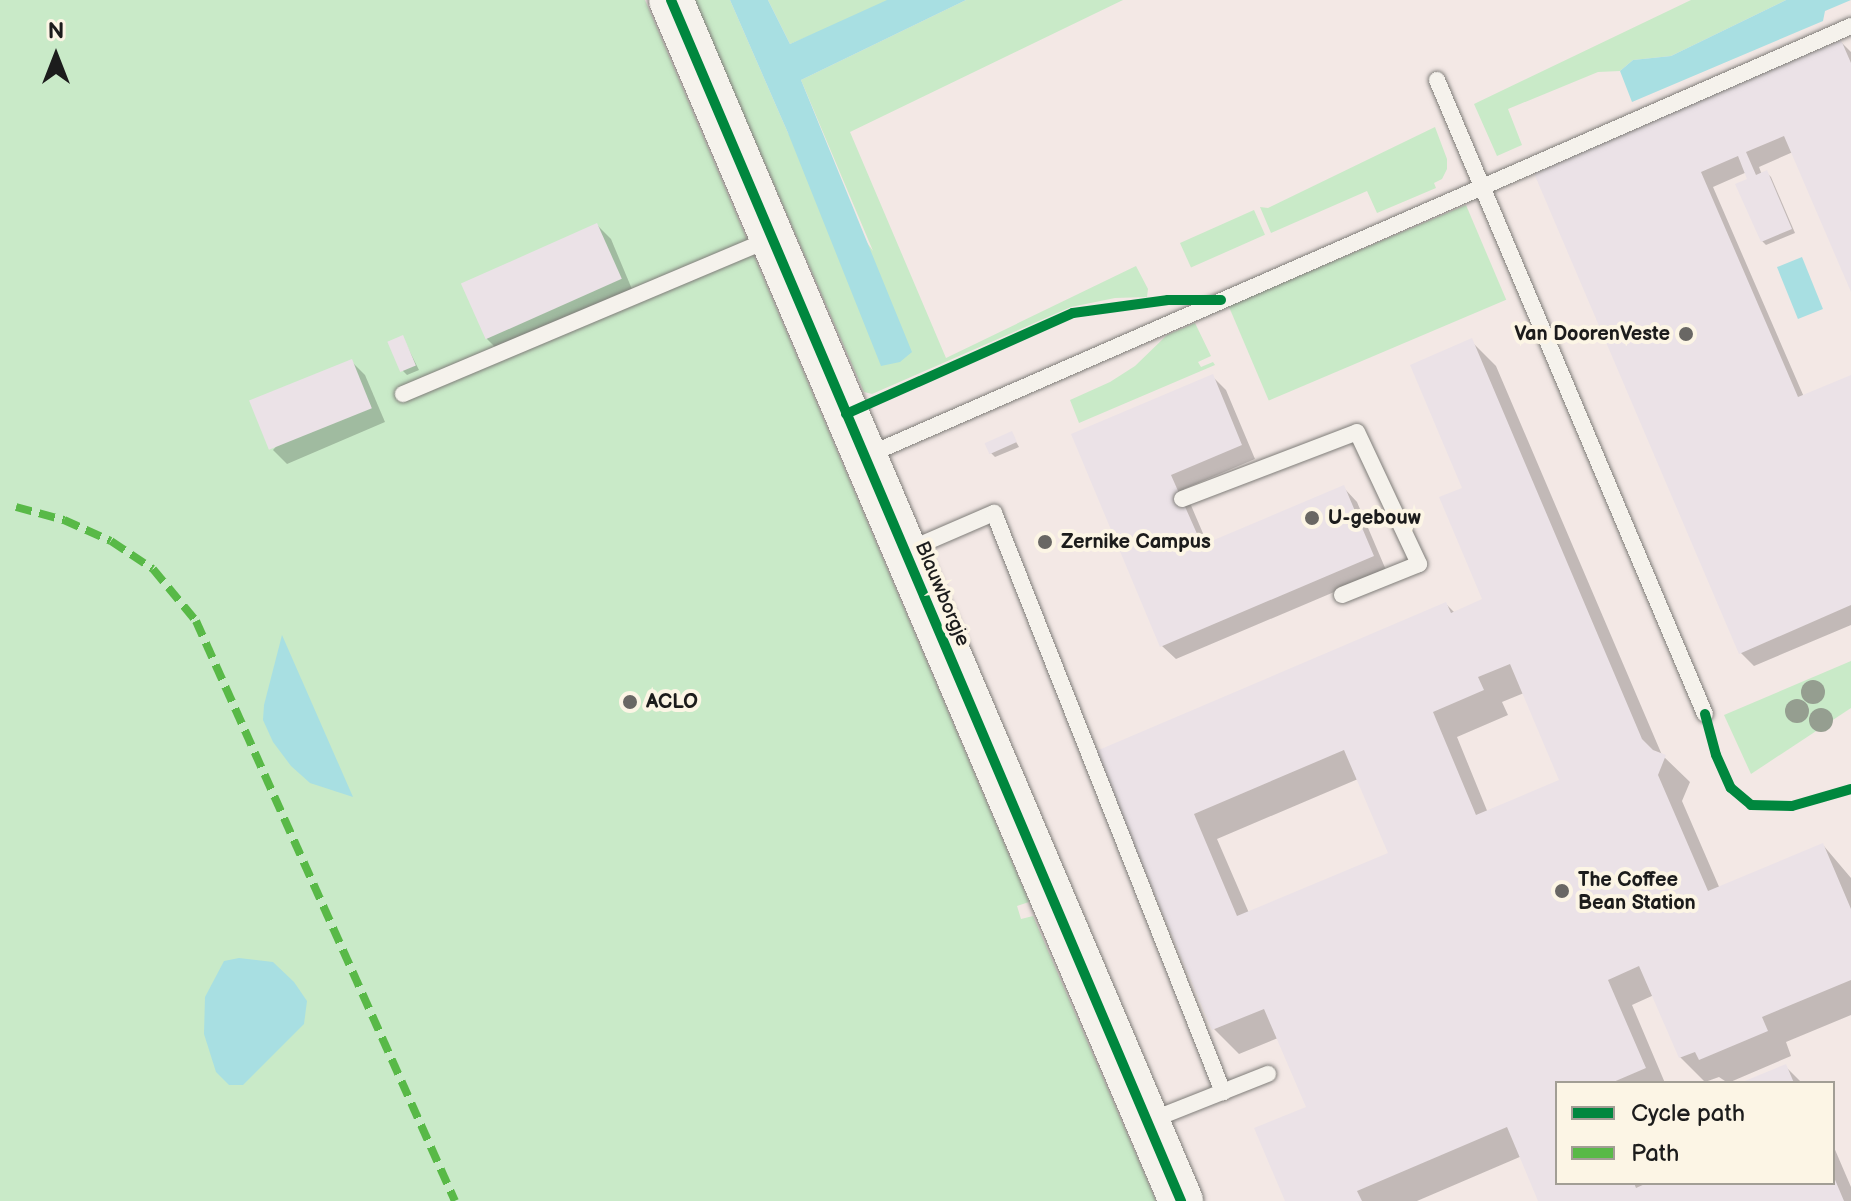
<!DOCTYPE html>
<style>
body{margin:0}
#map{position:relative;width:1851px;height:1201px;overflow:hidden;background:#f7f3ea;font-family:"Balsamiq Sans",sans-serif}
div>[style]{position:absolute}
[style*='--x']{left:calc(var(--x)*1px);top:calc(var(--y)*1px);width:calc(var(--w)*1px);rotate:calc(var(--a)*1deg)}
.built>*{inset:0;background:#f3e8e5}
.green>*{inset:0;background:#c9eac8;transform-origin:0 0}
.water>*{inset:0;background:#a8dfe2;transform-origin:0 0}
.shadow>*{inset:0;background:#0003}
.building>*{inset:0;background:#ebe2e7;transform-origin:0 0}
.roads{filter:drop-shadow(0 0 2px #7f7d79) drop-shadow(0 0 2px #7f7d79)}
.lane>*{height:16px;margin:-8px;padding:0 8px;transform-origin:8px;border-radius:8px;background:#f5f2ec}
.secondary>*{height:44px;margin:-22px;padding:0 22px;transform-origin:22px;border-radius:22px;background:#f5f2ec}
.quiet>*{height:8px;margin-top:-4px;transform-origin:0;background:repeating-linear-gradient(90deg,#58b947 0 16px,transparent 0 24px)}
.cycleway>*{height:10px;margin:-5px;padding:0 5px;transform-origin:5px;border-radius:5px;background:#00873e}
.trees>*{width:24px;height:24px;margin:-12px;border-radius:50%;background:#959e90}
.dots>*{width:22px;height:22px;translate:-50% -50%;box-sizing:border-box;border:4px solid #fcf5e5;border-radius:50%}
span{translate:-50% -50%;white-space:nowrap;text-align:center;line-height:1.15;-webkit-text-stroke:8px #fcf5e5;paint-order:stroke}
.poi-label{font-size:20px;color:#1c1c1c;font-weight:700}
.right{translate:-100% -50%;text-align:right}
.left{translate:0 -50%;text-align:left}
.street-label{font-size:20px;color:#1c1c1c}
.legend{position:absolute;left:1555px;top:1081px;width:280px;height:104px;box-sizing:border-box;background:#fcf5e5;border:2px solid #a29e95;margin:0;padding:10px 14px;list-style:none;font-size:24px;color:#1c1c1c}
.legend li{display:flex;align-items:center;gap:16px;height:40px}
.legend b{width:40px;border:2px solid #a29e95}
.north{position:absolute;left:16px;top:16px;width:80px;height:80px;-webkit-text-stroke:6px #fcf5e5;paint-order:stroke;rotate:0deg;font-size:22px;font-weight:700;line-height:32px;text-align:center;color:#1c1c1c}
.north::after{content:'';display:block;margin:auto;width:28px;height:36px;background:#1c1c1c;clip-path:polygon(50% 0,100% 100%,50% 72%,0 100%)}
</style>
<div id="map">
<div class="built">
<i style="clip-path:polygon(evenodd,10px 0,1851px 0,1851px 1201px,518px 1201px,10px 0,1557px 1083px,1833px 1083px,1833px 1183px,1557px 1183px,1557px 1083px)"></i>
</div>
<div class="green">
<i style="clip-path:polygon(0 0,645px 0,1029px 902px,1017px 906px,1021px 919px,1033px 916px,1156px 1201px,0 1201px)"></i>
<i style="clip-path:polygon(694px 0,730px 0,788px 133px,873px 251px,801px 80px,966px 0,1123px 0,850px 132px,946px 358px,1136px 266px,1148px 289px,1147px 297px,1115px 298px,1071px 307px,872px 394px,864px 392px)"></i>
<i style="clip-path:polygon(768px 0,894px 0,790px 44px)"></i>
<i style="clip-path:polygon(1691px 0,1786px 0,1671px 56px,1633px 60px,1620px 71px,1598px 72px,1508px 109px,1522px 145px,1497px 156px,1474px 104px)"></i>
<i style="clip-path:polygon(1435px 127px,1447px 159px,1447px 169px,1442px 179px,1434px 183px,1436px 188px,1377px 213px,1367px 191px,1271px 233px,1260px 207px,1268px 208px)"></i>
<i style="left:1466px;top:205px;width:103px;height:258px;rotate:67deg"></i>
<i style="left:1254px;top:210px;width:27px;height:81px;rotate:66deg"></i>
<i style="clip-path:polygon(1195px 323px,1211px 356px,1198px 362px,1201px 367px,1213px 362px,1215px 365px,1079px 423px,1070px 400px,1110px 382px,1135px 366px,1167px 335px)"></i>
<i style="clip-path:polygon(1851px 661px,1851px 708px,1751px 774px,1724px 715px)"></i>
</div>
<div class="water">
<i style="clip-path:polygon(730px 0,768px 0,790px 44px,887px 0,966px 0,801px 80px,912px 352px,900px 362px,881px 366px,788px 133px)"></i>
<i style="clip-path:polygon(1786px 0,1851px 0,1825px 11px,1823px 21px,1632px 102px,1620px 71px,1633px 60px,1671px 56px)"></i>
<i style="left:1802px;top:257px;width:56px;height:27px;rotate:68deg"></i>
<i style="clip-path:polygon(282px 635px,353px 797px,310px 783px,291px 766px,273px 742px,263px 720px,264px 705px)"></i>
<i style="clip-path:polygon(239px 958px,273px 962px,294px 982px,307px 1001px,304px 1024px,243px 1085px,229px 1085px,216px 1072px,204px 1034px,205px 997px,224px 961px)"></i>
</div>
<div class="shadow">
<i style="clip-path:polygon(1841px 42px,1851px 52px,1851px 287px,1793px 152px,1759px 167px,1762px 175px,1767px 173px,1771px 177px,1795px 233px,1766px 245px,1762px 241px,1747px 172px,1713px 187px,1804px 397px,1851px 377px,1851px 625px,1754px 666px,1740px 652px,1536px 172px)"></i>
<i style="clip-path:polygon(597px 225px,611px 239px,634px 294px,499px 351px,485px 337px)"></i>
<i style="clip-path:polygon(403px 338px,419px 370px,407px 375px,403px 371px)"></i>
<i style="clip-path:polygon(evenodd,1471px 341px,1496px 366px,1662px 755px,1690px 782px,1682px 801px,1720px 889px,1823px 845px,1851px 878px,1851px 1015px,1786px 1042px,1791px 1056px,1728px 1083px,1719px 1077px,1705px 1082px,1680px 1057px,1654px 995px,1632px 1005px,1665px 1083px,1557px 1083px,1557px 1183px,1833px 1183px,1833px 1145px,1851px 1187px,1851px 1201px,1541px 1201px,1522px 1156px,1417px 1201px,1287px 1201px,1308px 1108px,1278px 1038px,1239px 1054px,1214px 1029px,1096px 753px,1446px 604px,1455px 613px,1485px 600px,1464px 489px,1471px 341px,1524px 693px,1562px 782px,1488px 813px,1457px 737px,1508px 715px,1502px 702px,1524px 693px,1471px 341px,1358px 779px,1390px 854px,1249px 913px,1217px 839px,1358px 779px)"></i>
<i style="clip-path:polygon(351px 361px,365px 375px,385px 422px,287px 464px,273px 450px)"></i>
<i style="clip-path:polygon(1212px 376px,1226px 390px,1255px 459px,1184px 489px,1208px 545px,1344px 488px,1357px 502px,1386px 570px,1176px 659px,1162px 646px,1073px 435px)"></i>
<i style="clip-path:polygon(1011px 433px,1019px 447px,995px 457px,991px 453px)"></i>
<i style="clip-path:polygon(1785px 1066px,1802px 1083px,1745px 1083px)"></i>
</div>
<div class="building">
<i style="clip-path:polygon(1841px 40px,1851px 63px,1851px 292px,1784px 136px,1746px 152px,1756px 175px,1767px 170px,1792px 229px,1761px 242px,1735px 184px,1747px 179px,1738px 156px,1701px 172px,1798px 397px,1851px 375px,1851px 605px,1739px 654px,1533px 171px)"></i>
<i style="left:597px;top:223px;width:61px;height:149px;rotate:66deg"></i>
<i style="left:403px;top:335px;width:33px;height:17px;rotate:67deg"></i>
<i style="clip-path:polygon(evenodd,1472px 338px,1642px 739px,1653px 750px,1666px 755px,1658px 775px,1708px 891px,1823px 843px,1851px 909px,1851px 980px,1762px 1017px,1768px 1031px,1699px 1060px,1695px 1052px,1679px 1058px,1639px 966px,1608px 980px,1646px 1068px,1611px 1083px,1557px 1083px,1557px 1183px,1634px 1183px,1636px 1188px,1647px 1183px,1833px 1183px,1833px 1175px,1844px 1201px,1538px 1201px,1507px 1127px,1357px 1191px,1362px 1201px,1285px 1201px,1254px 1128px,1306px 1107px,1264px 1009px,1212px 1030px,1094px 752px,1446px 602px,1451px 613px,1482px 599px,1439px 497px,1462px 488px,1410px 365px,1472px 338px,1510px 664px,1559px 780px,1476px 815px,1433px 712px,1484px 690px,1478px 677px,1510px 664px,1472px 338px,1344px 750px,1388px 853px,1237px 916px,1194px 814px,1344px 750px)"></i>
<i style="left:352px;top:359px;width:53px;height:111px;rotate:68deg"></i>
<i style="clip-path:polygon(1213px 374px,1242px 445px,1171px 475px,1202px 545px,1344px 485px,1374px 556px,1160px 647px,1071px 434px)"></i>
<i style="left:1012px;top:431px;width:12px;height:30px;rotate:66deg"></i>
<i style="clip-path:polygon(1786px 1064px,1794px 1083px,1740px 1083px)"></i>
</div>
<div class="roads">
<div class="lane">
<i style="--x:1437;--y:80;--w:688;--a:67.09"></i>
<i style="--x:403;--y:394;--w:398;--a:-22.9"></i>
<i style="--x:866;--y:456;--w:1075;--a:-23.58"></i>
<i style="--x:1182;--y:499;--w:187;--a:-20.9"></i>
<i style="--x:1357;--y:432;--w:146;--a:64.8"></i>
<i style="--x:1419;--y:564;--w:83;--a:158.1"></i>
<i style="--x:906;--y:551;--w:96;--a:-23.4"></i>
<i style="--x:994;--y:513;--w:623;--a:68.42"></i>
<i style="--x:1149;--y:1121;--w:128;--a:-21.6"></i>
</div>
<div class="secondary">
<i style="--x:671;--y:0;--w:1305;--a:66.99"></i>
</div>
</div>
<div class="quiet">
<i style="--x:16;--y:507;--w:50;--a:15.2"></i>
<i style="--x:64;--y:520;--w:51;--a:24.1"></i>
<i style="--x:111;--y:541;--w:50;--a:33.7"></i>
<i style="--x:153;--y:569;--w:67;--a:50.4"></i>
<i style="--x:196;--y:621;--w:635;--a:65.94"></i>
</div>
<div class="cycleway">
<i style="--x:671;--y:0;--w:1305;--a:66.99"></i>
<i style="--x:846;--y:414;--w:248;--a:-24"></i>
<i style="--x:1073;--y:313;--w:96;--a:-7.8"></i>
<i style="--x:1168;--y:300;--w:53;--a:0"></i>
<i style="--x:1705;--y:714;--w:42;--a:75"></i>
<i style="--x:1716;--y:755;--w:36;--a:66"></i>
<i style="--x:1731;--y:788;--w:26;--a:40"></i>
<i style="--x:1751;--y:805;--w:41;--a:1.4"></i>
<i style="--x:1792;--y:806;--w:61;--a:-16.1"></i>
</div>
<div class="trees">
<i style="left:1813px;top:692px"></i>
<i style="left:1797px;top:711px"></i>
<i style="left:1821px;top:720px"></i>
</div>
<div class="dots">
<i style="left:1686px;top:334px;background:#696764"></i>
<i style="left:1312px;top:518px;background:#696764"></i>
<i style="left:1045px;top:542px;background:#696764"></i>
<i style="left:630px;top:702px;background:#696764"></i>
<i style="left:1562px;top:891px;background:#696764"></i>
</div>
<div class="poi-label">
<span class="right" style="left:1670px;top:334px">Van DoorenVeste</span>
<span class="left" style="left:1328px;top:518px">U-gebouw</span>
<span class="left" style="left:1061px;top:542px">Zernike Campus</span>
<span class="left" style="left:646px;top:702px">ACLO</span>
<span class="left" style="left:1578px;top:892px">The Coffee<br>Bean Station</span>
</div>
<div class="street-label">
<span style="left:942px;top:594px;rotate:67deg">Blauwborgje</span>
</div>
<ul class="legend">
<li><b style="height:10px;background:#00873e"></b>Cycle path</li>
<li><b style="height:10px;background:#58b947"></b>Path</li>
</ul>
<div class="north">N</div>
</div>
